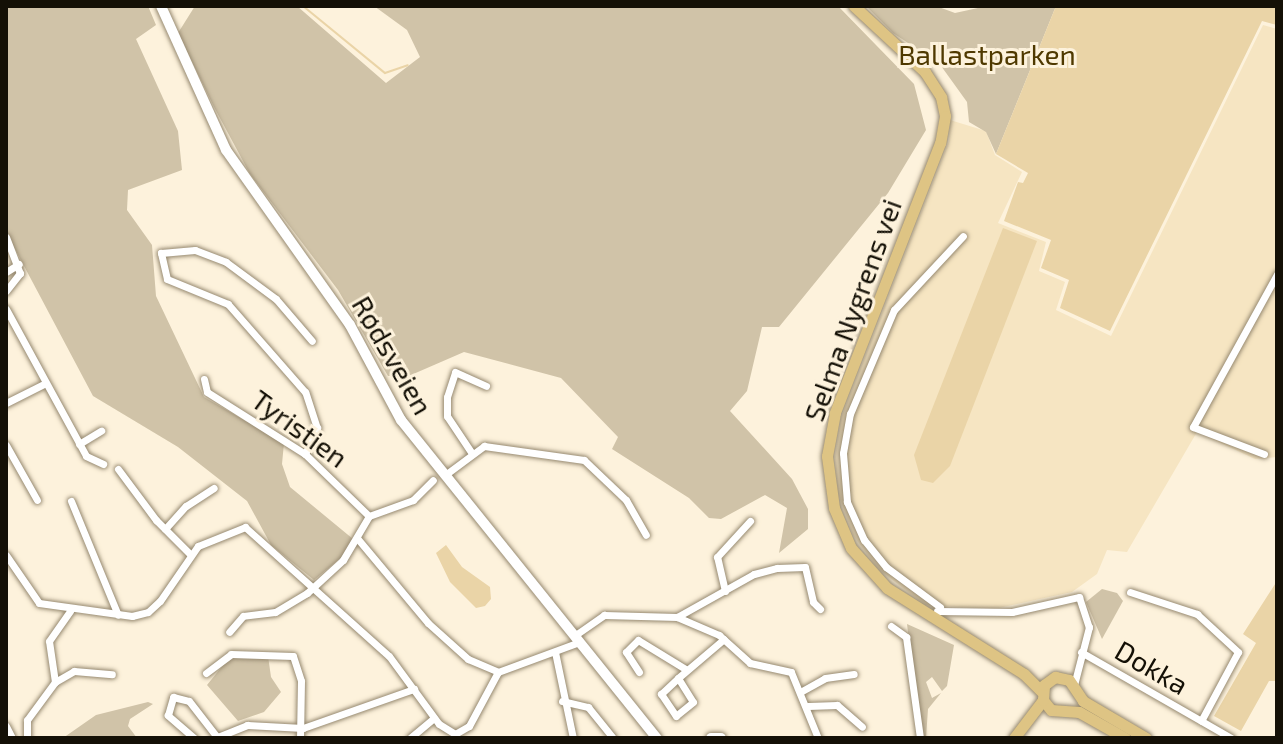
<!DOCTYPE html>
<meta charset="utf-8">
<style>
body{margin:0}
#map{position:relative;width:1283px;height:744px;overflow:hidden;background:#fdf2dc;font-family:"Exo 2",sans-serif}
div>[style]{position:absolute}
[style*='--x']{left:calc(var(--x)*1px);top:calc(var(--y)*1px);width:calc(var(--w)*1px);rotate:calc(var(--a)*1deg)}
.built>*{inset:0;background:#f6e5c2}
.green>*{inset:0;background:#d0c3a8}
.water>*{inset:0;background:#ead4a7}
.stream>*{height:2px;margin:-1px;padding:0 1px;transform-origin:1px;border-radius:1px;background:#ead4a7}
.roads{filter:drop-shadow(0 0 2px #968970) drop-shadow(0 0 2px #968970)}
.street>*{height:7px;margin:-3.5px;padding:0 3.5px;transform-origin:3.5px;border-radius:3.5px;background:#fff}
.secondary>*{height:10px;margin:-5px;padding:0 5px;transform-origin:5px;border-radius:5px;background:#fff}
.primary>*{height:11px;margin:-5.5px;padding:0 5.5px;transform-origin:5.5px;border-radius:5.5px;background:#dec484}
span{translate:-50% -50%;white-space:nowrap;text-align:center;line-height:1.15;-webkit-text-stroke:6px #fdf2dc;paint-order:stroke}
.park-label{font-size:28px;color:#4f3900}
.street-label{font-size:28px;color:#141006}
.frame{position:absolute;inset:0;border:8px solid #141006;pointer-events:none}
</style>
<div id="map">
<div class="built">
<i style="clip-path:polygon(1263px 25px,1277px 29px,1277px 457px,1255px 459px,1197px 432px,1127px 552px,1107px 550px,1097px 574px,1072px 592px,994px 609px,925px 605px,877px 568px,853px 535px,838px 493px,835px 457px,841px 418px,949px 141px,950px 120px,986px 131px,995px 155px,1022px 172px,998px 223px,1046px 242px,1039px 271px,1065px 282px,1056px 310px,1111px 336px)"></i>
</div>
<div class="green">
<i style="clip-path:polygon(6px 6px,148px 6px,156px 25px,136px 39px,178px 131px,182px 170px,128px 190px,127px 210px,152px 245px,156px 296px,204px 397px,284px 443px,282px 464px,290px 487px,353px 539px,343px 556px,314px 580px,271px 545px,247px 501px,178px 447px,93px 396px,6px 232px)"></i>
<i style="clip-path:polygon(195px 6px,297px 6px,386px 83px,420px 57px,407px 30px,374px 6px,838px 6px,914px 84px,926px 130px,888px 193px,779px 327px,762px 327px,747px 391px,730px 411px,792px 479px,808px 509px,808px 529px,779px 553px,787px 508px,765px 495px,721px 519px,709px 518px,689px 498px,612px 449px,618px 437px,561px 378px,464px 352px,411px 375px,388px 376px,338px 290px,250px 174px,214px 107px,178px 33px)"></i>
<i style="clip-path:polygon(866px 6px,936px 6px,955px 13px,987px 6px,1056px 6px,996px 154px,986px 132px,969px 122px,967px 102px,931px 52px,923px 53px,893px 33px)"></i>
<i style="clip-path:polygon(1102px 589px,1117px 593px,1123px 601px,1102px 639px,1086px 602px)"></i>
<i style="clip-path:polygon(907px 624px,954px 645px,947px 686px,942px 691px,932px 677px,926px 682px,932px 698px,941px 693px,928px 709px,926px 738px,921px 738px)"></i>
<i style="clip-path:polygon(248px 655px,268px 656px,271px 677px,281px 692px,264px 712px,238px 721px,207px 685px,228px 659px)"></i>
<i style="clip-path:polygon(148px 702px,153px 704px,130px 719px,128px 726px,137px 738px,63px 738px,96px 715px)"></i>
</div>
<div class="water">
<i style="clip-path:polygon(1056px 6px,1277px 6px,1277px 25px,1262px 21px,1110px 331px,1060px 308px,1069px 280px,1041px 268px,1051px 240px,1004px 221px,1018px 182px,1023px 183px,1028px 173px,996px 154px)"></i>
<i style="clip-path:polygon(1003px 228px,1037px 241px,950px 466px,933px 483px,921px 480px,914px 455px)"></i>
<i style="clip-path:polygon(446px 545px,462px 567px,490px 587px,491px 599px,485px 606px,476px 608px,450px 582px,436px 553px)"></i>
<i style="clip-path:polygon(1277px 581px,1277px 681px,1269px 681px,1241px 731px,1214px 716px,1256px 643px,1243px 634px)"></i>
</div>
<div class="stream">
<i style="--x:303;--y:6;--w:106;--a:39.3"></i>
<i style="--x:385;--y:73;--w:24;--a:-19"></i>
</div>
<div class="roads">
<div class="street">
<i style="--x:6;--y:237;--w:39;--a:69"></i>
<i style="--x:20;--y:273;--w:23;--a:128"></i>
<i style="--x:6;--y:272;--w:15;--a:-32"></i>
<i style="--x:6;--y:309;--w:167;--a:61.4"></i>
<i style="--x:86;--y:456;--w:19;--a:25"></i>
<i style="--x:204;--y:379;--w:13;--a:77"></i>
<i style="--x:207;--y:392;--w:116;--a:32.3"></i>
<i style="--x:305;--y:454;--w:89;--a:44.1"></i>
<i style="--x:369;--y:516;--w:51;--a:120.6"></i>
<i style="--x:343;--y:560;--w:49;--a:137.5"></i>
<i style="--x:307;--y:593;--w:37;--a:149"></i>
<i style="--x:275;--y:612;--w:32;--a:173"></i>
<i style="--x:243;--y:616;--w:21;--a:131"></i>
<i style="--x:6;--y:403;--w:42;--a:-26.6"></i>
<i style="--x:79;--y:444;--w:26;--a:-31"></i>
<i style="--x:6;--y:445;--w:63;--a:60.6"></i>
<i style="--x:471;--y:452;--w:43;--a:-123.7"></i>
<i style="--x:447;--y:416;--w:19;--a:-90"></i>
<i style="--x:447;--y:397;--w:26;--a:-72"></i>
<i style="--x:455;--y:372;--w:34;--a:24"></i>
<i style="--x:305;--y:454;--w:29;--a:-65"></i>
<i style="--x:317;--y:428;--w:38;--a:-108"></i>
<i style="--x:305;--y:392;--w:117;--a:-131.2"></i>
<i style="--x:228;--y:304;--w:66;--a:-157.7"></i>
<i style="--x:167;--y:279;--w:27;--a:-103"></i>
<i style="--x:161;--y:253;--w:34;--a:-5"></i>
<i style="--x:195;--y:250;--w:33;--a:21"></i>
<i style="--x:226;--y:262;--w:62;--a:36.5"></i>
<i style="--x:276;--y:299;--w:55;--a:49.4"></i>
<i style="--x:1264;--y:454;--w:76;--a:-159.2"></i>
<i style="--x:1193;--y:427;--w:175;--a:-61.2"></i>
<i style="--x:118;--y:469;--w:64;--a:53.3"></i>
<i style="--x:156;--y:520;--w:48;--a:45"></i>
<i style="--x:445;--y:475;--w:49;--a:-36.6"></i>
<i style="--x:484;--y:446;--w:101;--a:8"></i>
<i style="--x:584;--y:460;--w:58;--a:43.6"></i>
<i style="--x:626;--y:500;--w:40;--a:60.3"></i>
<i style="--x:71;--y:501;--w:123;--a:67.6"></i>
<i style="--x:369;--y:516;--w:47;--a:-20"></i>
<i style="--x:413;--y:500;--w:28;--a:-45"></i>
<i style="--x:165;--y:529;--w:31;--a:-48"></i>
<i style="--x:186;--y:506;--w:33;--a:-33"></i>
<i style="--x:357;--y:538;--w:111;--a:50.1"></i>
<i style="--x:428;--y:623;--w:54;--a:42"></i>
<i style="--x:468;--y:659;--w:33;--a:23"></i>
<i style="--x:6;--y:555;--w:58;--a:55.5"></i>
<i style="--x:39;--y:603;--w:94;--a:8"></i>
<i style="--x:132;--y:616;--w:16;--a:-14"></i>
<i style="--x:148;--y:612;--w:16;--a:-43"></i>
<i style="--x:160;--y:601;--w:67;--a:-55.4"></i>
<i style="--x:198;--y:546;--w:51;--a:-22"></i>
<i style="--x:245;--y:527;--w:193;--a:41.9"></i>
<i style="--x:389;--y:656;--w:84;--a:53.7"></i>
<i style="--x:439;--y:724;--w:19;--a:32"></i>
<i style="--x:455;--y:734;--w:16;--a:-30"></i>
<i style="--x:469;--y:726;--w:61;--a:-61.8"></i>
<i style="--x:498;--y:672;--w:86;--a:-20.3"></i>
<i style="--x:725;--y:591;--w:35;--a:-103"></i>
<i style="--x:717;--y:557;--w:49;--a:-47.5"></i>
<i style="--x:1130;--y:592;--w:71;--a:18.2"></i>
<i style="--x:1197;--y:614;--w:56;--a:42.8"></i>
<i style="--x:1238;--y:652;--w:78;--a:118.2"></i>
<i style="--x:940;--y:607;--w:67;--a:-143.5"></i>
<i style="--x:886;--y:567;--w:35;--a:-129"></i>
<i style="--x:864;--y:540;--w:42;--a:-114.1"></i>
<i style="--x:847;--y:502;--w:49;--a:-94.7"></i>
<i style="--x:843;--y:453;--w:40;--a:-80"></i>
<i style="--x:850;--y:414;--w:113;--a:-67.1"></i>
<i style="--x:894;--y:310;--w:101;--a:-47"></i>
<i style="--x:937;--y:611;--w:75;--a:0.8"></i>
<i style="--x:1012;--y:612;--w:69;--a:-12.6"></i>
<i style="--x:1079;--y:597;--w:32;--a:72"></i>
<i style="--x:1089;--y:627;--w:60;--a:104.5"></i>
<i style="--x:677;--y:617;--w:46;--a:23.2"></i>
<i style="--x:719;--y:635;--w:42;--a:42.1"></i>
<i style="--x:750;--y:663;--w:42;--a:12.4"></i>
<i style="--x:791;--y:672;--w:71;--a:67.8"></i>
<i style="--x:891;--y:626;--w:19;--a:36"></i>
<i style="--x:906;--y:637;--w:102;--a:82.1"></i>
<i style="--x:574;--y:636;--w:37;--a:-35"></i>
<i style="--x:604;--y:615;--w:73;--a:1.6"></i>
<i style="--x:677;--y:617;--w:88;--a:-29.2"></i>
<i style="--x:754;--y:574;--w:24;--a:-15"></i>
<i style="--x:777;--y:568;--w:28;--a:-2"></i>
<i style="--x:805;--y:567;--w:36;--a:77"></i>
<i style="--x:813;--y:602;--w:10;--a:45"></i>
<i style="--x:555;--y:652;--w:88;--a:78.2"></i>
<i style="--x:1081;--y:652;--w:173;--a:29.8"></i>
<i style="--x:639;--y:672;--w:24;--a:-123"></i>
<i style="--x:626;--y:652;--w:17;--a:-45"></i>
<i style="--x:638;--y:640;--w:57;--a:31.5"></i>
<i style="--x:206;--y:673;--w:31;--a:-37"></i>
<i style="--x:231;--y:654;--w:62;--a:1.8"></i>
<i style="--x:293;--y:656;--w:26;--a:72"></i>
<i style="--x:301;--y:681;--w:57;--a:91"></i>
<i style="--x:678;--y:678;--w:28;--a:58"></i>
<i style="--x:693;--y:702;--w:22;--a:141"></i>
<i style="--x:676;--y:716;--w:27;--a:-124"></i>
<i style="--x:661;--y:694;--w:23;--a:-43"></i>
<i style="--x:678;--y:678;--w:60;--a:-40.3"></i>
<i style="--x:55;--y:682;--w:22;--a:-30"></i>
<i style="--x:74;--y:671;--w:38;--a:5"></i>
<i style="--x:802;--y:691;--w:26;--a:-29"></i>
<i style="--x:825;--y:678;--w:29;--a:-8"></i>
<i style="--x:562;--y:701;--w:27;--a:13"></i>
<i style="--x:588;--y:707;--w:40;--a:51"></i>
<i style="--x:808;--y:706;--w:29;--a:-2"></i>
<i style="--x:837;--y:705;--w:33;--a:41"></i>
<i style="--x:6;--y:726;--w:13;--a:63"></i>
<i style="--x:27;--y:738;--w:18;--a:-90"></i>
<i style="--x:27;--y:720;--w:47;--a:-53.6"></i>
<i style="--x:55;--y:682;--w:41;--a:-98.3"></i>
<i style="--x:49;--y:641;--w:37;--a:-55"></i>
<i style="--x:194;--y:738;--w:35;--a:-139"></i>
<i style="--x:168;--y:715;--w:19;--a:-74"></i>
<i style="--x:173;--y:697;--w:16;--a:14"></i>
<i style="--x:189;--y:701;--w:46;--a:52.1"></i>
<i style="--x:215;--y:738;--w:35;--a:-22"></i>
<i style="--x:247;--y:725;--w:56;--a:3.1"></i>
<i style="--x:303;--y:728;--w:118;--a:-19.4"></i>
<i style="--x:410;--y:738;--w:31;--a:-40"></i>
</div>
<div class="secondary">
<i style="--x:161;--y:6;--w:158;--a:65.7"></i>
<i style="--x:226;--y:150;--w:214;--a:54.7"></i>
<i style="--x:350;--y:325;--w:108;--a:61.8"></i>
<i style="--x:401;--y:420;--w:408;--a:51.2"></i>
<i style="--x:711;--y:738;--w:10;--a:0"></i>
</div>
<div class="primary">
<i style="--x:854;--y:6;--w:97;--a:42.9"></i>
<i style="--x:925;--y:72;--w:30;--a:57"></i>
<i style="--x:941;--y:97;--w:19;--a:78"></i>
<i style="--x:945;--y:116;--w:27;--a:100"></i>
<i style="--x:940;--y:143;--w:290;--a:111.3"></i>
<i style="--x:835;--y:413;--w:44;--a:100.5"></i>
<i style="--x:827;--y:456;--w:52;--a:82.3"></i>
<i style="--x:834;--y:508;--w:43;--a:67"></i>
<i style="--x:851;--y:548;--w:54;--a:48"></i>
<i style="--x:887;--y:588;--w:162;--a:32.1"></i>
<i style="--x:1024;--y:674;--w:25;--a:45"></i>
<i style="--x:1014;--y:738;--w:48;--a:-52.7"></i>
<i style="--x:1125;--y:738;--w:53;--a:-150.5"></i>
<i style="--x:1079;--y:712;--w:28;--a:-176"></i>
<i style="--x:1051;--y:710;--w:13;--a:-129"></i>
<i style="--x:1043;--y:700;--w:15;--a:-86"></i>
<i style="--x:1044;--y:685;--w:14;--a:-36"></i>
<i style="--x:1055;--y:677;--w:14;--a:12"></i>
<i style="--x:1069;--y:680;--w:25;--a:56"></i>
<i style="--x:1083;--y:701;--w:73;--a:30.4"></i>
</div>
</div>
<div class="park-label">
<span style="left:987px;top:54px">Ballastparken</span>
</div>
<div class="street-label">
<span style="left:852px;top:310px;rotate:-70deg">Selma Nygrens vei</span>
<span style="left:393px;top:355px;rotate:60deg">Rødsveien</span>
<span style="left:300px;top:428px;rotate:36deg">Tyristien</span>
<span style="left:1152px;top:667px;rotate:30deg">Dokka</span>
</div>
<div class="frame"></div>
</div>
